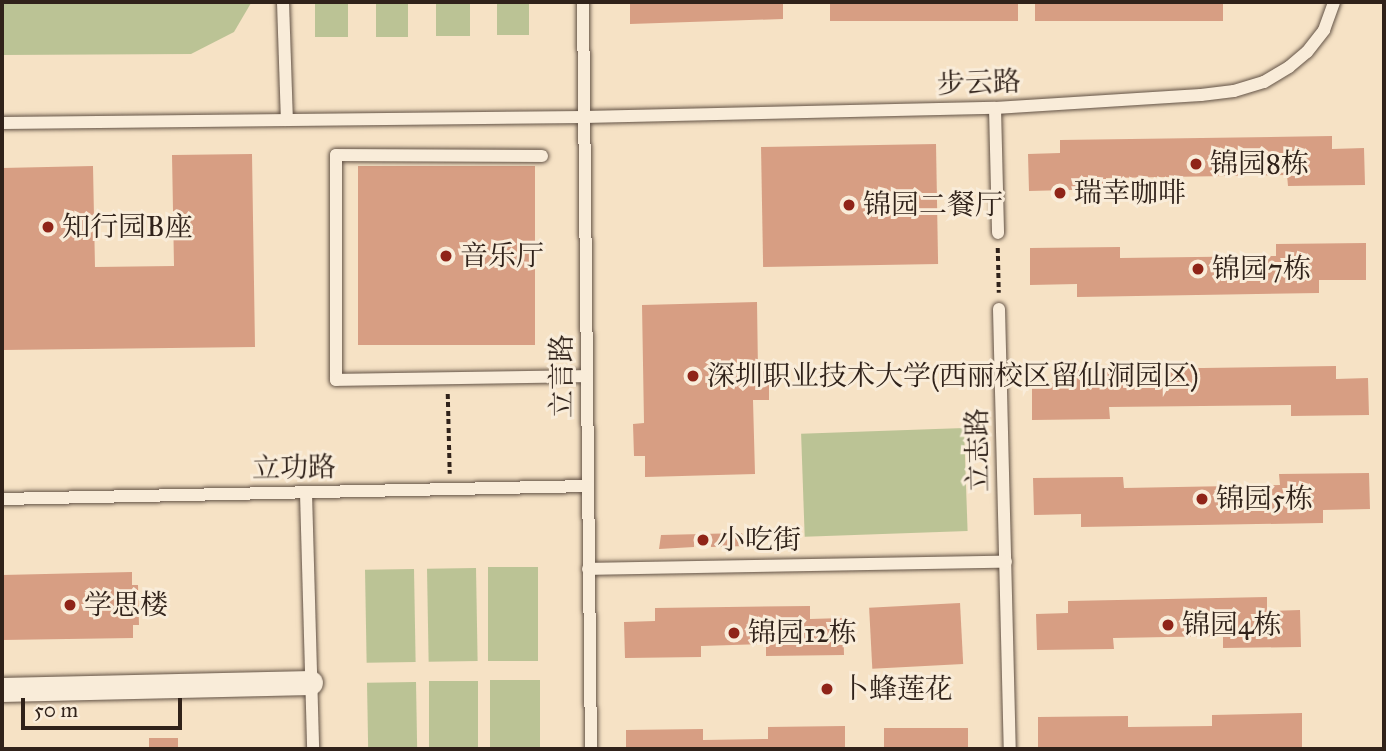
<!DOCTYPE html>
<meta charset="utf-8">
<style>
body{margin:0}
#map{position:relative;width:1386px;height:751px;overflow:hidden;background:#f6e2c5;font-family:"IM FELL Great Primer","Noto Serif SC",serif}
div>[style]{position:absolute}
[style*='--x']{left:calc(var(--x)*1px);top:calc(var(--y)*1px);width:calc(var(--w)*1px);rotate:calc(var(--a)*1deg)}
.green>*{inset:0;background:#bbc395;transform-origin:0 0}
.building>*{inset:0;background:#d79e83;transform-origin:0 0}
.path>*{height:3.5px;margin-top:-1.75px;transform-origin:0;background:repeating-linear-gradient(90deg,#30221a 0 5px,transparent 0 8.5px)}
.roads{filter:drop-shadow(0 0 2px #625245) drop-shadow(0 0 2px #625245)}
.lane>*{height:12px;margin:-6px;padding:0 6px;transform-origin:6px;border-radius:6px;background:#f9ecd9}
.street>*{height:24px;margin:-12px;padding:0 12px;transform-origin:12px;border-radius:12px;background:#f9ecd9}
.dots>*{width:19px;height:19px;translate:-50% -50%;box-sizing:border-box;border:4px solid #f9ecd9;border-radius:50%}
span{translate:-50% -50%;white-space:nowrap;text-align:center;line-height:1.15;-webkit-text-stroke:6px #f9ecd9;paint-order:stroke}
.street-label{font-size:28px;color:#30221a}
.poi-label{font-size:28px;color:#30221a}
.left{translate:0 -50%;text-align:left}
.frame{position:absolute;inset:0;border:4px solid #30221a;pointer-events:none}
.scale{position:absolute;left:21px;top:698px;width:161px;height:32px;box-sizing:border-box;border:4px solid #30221a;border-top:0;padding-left:9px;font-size:21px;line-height:24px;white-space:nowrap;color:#30221a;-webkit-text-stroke:5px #f9ecd9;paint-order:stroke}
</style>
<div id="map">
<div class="green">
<i style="clip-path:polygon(2px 2px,251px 2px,251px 3px,234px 32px,191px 54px,2px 55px)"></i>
<i style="left:315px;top:2px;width:33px;height:35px"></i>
<i style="left:376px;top:2px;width:32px;height:35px"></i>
<i style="left:436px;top:2px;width:34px;height:34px"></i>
<i style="left:497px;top:2px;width:32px;height:33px"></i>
<i style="left:964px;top:428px;width:103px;height:163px;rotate:88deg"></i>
<i style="left:488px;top:567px;width:50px;height:94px"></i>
<i style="left:476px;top:568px;width:93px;height:49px;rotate:89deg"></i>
<i style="left:414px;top:569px;width:93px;height:49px;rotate:89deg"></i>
<i style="left:490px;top:680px;width:50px;height:69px"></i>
<i style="left:429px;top:681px;width:49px;height:68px"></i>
<i style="left:416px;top:682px;width:67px;height:49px;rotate:89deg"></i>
</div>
<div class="building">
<i style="clip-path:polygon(630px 2px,783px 2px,783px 19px,630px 24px)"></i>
<i style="left:830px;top:2px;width:188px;height:19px"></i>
<i style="left:1035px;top:2px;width:188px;height:19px"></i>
<i style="clip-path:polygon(1332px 136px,1332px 149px,1364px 148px,1365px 185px,1288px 186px,1287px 175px,1106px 178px,1106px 189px,1029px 191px,1028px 154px,1060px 153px,1060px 140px)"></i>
<i style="left:936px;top:144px;width:120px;height:175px;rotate:89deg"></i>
<i style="clip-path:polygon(252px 154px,255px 347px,2px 350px,2px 168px,93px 166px,95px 267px,174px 266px,172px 155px)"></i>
<i style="left:358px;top:166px;width:177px;height:179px"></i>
<i style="clip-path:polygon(1366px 243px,1366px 280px,1319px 280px,1319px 293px,1077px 297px,1077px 284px,1030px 285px,1030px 248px,1120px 247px,1120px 258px,1276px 256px,1276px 244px)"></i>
<i style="clip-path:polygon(757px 302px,758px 371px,769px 371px,769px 400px,753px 400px,755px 474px,645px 477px,645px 456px,634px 456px,633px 424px,644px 423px,642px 305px)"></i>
<i style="clip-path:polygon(1336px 366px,1336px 379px,1368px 378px,1369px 415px,1291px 416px,1291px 405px,1109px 407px,1110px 419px,1032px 420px,1032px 384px,1064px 383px,1064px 370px)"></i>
<i style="clip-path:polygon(1369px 473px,1370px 509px,1323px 510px,1323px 523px,1081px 527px,1081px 514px,1034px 515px,1033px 478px,1123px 477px,1124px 488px,1280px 485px,1279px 474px)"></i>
<i style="clip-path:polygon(742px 533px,747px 546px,711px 547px,711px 541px,694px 542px,694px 547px,659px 549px,661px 535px)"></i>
<i style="clip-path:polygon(132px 572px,132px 585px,138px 585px,139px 625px,133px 625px,133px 638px,2px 640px,2px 575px)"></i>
<i style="clip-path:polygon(1267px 597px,1267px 611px,1300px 610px,1301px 647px,1223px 648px,1223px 636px,1113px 638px,1114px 649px,1037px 650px,1036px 614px,1068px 613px,1068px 601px)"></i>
<i style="left:960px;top:603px;width:61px;height:91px;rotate:87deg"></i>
<i style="clip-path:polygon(810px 606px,810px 619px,843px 618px,844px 655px,766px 656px,766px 644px,701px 646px,701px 657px,625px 658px,624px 622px,655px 621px,655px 608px)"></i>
<i style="clip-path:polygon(1302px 713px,1302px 749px,1038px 749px,1038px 717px,1128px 716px,1128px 727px,1212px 726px,1212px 715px)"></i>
<i style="clip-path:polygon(845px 726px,845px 749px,626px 749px,626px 730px,703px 729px,703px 740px,768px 739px,768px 727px)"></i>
<i style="left:884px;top:728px;width:84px;height:21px"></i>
<i style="left:178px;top:738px;width:11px;height:29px;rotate:90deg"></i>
</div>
<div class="path">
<i style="--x:998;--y:248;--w:45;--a:88.7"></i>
<i style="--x:448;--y:394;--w:80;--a:88.6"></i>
</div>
<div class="roads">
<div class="lane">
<i style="--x:283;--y:2;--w:118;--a:88.1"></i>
<i style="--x:583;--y:2;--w:747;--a:89.39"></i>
<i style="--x:995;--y:108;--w:125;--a:88.6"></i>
<i style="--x:2;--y:123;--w:582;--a:-0.59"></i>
<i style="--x:584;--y:117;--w:411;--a:-1.3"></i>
<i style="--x:995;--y:108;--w:206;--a:-3.6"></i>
<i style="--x:1201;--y:95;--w:33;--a:-7"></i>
<i style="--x:1234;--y:91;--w:31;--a:-17"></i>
<i style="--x:1264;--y:82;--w:29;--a:-31"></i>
<i style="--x:1289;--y:67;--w:23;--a:-40"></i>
<i style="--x:1307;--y:52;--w:28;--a:-52"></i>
<i style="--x:1324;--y:30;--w:30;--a:-70"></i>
<i style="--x:542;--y:156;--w:206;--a:-179.7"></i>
<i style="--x:336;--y:155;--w:225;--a:90"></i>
<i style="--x:336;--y:380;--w:251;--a:-0.9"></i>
<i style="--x:999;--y:309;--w:440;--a:88.6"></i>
<i style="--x:306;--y:493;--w:256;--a:88.4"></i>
<i style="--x:2;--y:499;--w:586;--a:-1.27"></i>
<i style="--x:588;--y:569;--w:418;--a:-1"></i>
</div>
<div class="street">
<i style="--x:2;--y:690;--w:309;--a:-1.3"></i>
</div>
</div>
<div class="dots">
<i style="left:1196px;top:164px;background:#8f2418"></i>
<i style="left:1060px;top:193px;background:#8f2418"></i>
<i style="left:849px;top:205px;background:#8f2418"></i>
<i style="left:48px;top:227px;background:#8f2418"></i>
<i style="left:446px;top:256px;background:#8f2418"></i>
<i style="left:1198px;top:269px;background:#8f2418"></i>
<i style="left:693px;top:376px;background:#8f2418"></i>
<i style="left:1202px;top:499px;background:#8f2418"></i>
<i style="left:703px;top:540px;background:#8f2418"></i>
<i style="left:70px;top:605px;background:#8f2418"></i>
<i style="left:1168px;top:625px;background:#8f2418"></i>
<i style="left:734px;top:633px;background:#8f2418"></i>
<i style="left:827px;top:689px;background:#8f2418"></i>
</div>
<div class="street-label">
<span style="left:979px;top:83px;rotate:-2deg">步云路</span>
<span style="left:562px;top:376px;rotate:-90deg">立言路</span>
<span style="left:978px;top:450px;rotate:-91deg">立志路</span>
<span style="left:294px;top:468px;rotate:-1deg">立功路</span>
</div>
<div class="poi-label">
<span class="left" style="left:1210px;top:164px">锦园8栋</span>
<span class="left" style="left:1074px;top:193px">瑞幸咖啡</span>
<span class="left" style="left:863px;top:205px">锦园二餐厅</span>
<span class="left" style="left:62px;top:227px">知行园B座</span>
<span class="left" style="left:460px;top:256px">音乐厅</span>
<span class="left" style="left:1212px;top:269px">锦园7栋</span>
<span class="left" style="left:707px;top:376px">深圳职业技术大学(西丽校区留仙洞园区)</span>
<span class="left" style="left:1216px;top:499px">锦园5栋</span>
<span class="left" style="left:717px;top:540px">小吃街</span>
<span class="left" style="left:84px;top:605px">学思楼</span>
<span class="left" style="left:1182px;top:625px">锦园4栋</span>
<span class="left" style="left:748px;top:633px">锦园12栋</span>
<span class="left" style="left:841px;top:689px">卜蜂莲花</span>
</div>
<div class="frame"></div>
<div class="scale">50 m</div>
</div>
